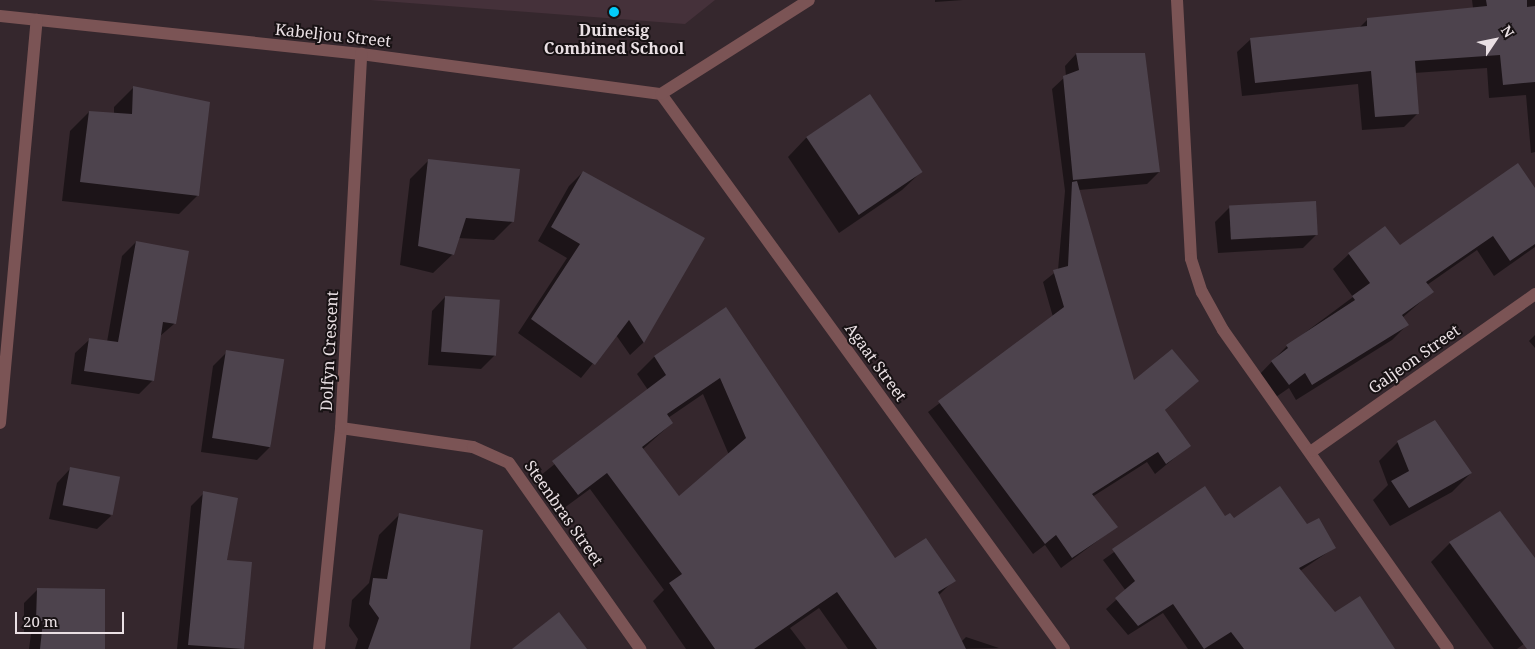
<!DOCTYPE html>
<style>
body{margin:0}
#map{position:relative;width:1535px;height:649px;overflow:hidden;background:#35272d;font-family:"Noto Serif",serif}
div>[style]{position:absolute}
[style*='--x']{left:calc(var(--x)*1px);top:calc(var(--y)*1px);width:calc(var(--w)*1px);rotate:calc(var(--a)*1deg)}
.built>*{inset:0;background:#45313a}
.shadow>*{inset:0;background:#0007}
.building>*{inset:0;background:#4d434d;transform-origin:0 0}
.minor>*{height:12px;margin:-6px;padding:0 6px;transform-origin:6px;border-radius:6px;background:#7b5455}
.dots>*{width:14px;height:14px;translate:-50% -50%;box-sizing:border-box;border:2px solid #181214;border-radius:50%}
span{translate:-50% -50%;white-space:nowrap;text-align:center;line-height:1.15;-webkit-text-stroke:4px #181214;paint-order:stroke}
.poi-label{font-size:16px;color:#eae0e4;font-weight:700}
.street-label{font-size:16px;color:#eae0e4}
.north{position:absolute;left:1470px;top:15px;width:50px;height:50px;-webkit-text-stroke:4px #181214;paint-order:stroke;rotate:56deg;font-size:14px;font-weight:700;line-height:20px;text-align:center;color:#eae0e4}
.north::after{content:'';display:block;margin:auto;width:18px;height:22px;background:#eae0e4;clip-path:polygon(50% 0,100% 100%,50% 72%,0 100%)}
.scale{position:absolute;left:15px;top:612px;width:109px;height:22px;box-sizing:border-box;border:2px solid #eae0e4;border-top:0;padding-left:6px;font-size:15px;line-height:18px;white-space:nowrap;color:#eae0e4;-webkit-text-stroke:4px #181214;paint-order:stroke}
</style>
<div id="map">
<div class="built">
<i style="clip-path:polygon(370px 0,715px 0,685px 24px)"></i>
</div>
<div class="shadow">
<i style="clip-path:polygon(935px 0,963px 0,935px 2px)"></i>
<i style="clip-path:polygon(1472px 0,1535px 0,1535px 152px,1531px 153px,1526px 95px,1489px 98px,1487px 68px,1414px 73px,1418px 113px,1404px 127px,1362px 130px,1358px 84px,1242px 96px,1237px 52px,1251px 39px,1358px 29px,1367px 20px,1473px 8px)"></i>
<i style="clip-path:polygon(1076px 54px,1159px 172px,1147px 184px,1079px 190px,1134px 383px,1198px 381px,1164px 411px,1189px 446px,1155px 474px,1147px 462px,1092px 497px,1116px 527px,1061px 568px,1045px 545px,1033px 554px,928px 412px,1053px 317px,1043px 282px,1058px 270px,1065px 191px,1052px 89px,1066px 76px,1065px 66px)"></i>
<i style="clip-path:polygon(133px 88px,198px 195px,179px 214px,62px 201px,70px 131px,89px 112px,114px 114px,114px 107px)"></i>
<i style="clip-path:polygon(870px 96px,921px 172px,902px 190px,839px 233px,788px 157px,806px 138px)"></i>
<i style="clip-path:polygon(429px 160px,513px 221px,494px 240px,458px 238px,453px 254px,433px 273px,400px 265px,410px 179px)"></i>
<i style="clip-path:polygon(583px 172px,704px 238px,644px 342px,630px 355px,616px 335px,581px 378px,518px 333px,567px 258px,538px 241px,569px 186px)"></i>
<i style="clip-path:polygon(1535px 190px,1535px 247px,1494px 276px,1477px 250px,1427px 285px,1432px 292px,1402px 318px,1407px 325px,1392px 340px,1296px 400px,1289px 388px,1273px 399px,1257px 377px,1287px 346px,1353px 297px,1333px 269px,1349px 254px,1399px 247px)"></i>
<i style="clip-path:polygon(1229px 208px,1317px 234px,1303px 248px,1218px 253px,1215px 222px)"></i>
<i style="clip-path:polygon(136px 242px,188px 252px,174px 324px,159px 337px,153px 380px,139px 394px,71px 384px,75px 353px,89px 340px,107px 342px,122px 256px)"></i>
<i style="clip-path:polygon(445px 297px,495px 355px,481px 369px,428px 365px,432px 311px)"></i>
<i style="clip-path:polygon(evenodd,725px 309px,895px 560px,954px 580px,938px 596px,927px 649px,848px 649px,819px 608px,790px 628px,806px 649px,686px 649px,653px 601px,664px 590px,590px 489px,560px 511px,536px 479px,648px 390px,637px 374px,654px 357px,725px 309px,703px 394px,729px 455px,679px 498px,643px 449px,672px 423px,668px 418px,703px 394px)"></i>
<i style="clip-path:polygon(1535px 335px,1535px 348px,1529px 341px)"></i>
<i style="clip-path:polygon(227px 352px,271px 446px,257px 460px,201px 452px,213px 366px)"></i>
<i style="clip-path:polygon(1398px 442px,1471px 473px,1452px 492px,1390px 526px,1373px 500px,1388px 485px,1379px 461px)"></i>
<i style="clip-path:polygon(70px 469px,111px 516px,97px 529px,49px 519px,57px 483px)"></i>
<i style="clip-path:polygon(1204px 488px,1224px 518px,1306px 526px,1334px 548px,1300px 571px,1334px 614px,1394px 649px,1188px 649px,1163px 613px,1128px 635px,1106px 609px,1126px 591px,1103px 560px)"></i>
<i style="clip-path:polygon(204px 493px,226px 561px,251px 564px,243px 649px,177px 649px,191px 506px)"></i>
<i style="clip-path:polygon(1500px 512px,1535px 560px,1535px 636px,1517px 649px,1494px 649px,1431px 562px,1450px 543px)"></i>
<i style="clip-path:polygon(400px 514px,469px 649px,355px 649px,358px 639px,349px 626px,352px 600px,369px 583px,379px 535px)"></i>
<i style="clip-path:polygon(37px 590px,104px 649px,29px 649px,31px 634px,24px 634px,24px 603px)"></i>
<i style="clip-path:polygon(966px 637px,999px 648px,954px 649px)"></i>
</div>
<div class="building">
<i style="clip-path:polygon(1486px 0,1527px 0,1527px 7px,1535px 6px,1535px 82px,1503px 85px,1500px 55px,1415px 61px,1419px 114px,1375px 117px,1371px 71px,1255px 83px,1250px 38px,1367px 26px,1367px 18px,1487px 6px)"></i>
<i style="clip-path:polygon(1076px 53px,1145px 53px,1160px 172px,1073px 180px,1063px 76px,1079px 70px)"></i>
<i style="clip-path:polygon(133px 86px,210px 102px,199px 196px,80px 182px,89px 111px,132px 114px)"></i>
<i style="left:870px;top:94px;width:94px;height:77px;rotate:56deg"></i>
<i style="clip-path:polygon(428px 159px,520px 169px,514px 222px,466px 218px,454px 255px,418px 246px)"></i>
<i style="clip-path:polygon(1518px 163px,1535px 188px,1535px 244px,1510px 261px,1493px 236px,1426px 282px,1434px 292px,1402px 315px,1409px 325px,1312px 385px,1305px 373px,1289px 385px,1271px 361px,1288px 348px,1286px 345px,1355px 300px,1352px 296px,1370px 283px,1348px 253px,1385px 226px,1400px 245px)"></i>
<i style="clip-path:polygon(583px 171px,705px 238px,644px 343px,629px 320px,595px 365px,531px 319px,580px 244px,551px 227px)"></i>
<i style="clip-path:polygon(1077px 181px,1134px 380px,1172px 349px,1199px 381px,1165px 410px,1191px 446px,1166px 464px,1158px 452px,1092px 494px,1118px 527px,1072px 558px,1056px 535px,1045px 544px,938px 401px,1064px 307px,1053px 270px,1068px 266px,1072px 182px)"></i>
<i style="left:1316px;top:201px;width:34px;height:87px;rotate:87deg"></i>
<i style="clip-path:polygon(136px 241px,189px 251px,176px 324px,163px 322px,154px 381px,84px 371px,89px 338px,118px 342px)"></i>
<i style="left:445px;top:296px;width:55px;height:56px;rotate:4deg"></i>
<i style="clip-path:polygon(evenodd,726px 307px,895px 558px,926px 538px,956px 581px,938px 592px,966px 649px,877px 649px,837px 592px,754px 649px,715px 649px,669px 583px,682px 574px,607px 473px,578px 495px,552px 461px,666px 375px,654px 356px,726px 307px,720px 378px,746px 438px,679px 496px,642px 447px,673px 423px,667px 414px,720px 378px)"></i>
<i style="left:226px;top:350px;width:59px;height:89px;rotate:9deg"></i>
<i style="clip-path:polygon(1435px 420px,1472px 473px,1409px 508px,1391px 481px,1409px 471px,1397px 441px)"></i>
<i style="left:70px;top:467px;width:51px;height:39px;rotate:11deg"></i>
<i style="clip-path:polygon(1205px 486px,1225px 516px,1230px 513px,1234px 518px,1280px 486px,1307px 524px,1319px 518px,1336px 548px,1299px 568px,1335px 612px,1360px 596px,1395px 649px,1244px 649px,1231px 632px,1204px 649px,1173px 604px,1138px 626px,1115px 598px,1135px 581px,1112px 549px)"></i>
<i style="clip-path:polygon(203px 491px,238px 498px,227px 560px,252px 562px,244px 649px,188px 645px)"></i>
<i style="clip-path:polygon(1500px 511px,1535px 558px,1535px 649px,1527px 649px,1449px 542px)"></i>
<i style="clip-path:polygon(399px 513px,483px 530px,470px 649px,368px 649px,379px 618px,369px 604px,373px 578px,387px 579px)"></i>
<i style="clip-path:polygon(37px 588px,105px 589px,105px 649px,40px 649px,43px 621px,36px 621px)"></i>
<i style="clip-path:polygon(559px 612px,587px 649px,512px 649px)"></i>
</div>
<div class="minor">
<i style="--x:1177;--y:0;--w:259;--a:86.9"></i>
<i style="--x:1191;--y:259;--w:35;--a:72"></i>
<i style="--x:1202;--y:292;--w:43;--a:61.1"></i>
<i style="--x:1223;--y:330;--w:390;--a:54.8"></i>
<i style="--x:0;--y:16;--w:363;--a:6"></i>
<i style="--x:361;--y:54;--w:303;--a:7.6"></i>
<i style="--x:661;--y:94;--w:686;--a:54.02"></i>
<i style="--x:661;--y:94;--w:175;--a:-32.4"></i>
<i style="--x:0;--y:423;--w:405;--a:-84.8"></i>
<i style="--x:341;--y:428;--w:133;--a:8.2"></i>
<i style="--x:473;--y:447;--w:39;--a:24"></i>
<i style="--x:509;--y:463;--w:228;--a:54.8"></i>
<i style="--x:1312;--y:451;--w:273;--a:-35.1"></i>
<i style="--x:319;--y:649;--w:222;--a:-84.3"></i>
<i style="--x:341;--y:428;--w:375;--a:-86.9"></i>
</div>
<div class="dots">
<i style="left:614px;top:12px;background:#03cbf9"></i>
</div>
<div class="poi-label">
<span style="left:614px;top:39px">Duinesig<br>Combined School</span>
</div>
<div class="street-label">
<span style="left:333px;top:35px;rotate:6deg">Kabeljou Street</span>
<span style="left:329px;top:351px;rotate:-87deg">Dolfyn Crescent</span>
<span style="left:1414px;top:359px;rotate:-35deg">Galjeon Street</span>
<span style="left:876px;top:362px;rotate:54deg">Agaat Street</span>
<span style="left:564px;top:513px;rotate:55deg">Steenbras Street</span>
</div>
<div class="north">N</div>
<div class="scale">20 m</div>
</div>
